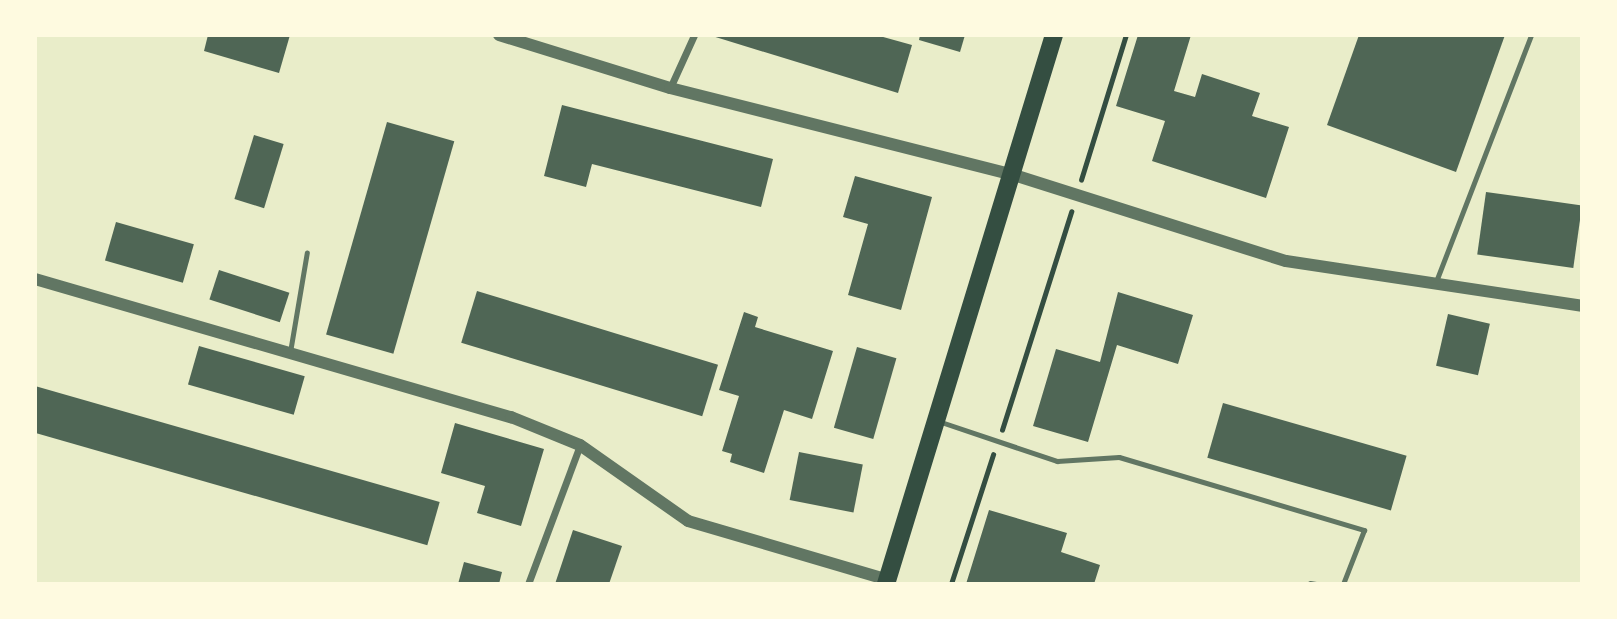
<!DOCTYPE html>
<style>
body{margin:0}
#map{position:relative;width:1617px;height:619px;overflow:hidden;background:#e9edc9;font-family:Overpass,sans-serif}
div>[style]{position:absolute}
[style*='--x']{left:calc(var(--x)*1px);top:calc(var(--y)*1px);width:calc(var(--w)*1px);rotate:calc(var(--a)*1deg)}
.building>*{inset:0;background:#4f6655;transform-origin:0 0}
.path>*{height:4.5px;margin:-2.25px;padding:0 2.25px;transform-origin:2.25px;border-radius:2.25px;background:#344e41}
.service>*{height:5px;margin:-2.5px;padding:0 2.5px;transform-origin:2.5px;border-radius:2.5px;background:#617663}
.minor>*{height:7px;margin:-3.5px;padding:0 3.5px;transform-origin:3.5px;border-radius:3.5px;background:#617663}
.tertiary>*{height:12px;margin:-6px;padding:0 6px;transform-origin:6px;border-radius:6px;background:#617663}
.primary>*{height:18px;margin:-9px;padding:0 9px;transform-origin:9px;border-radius:9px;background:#344e41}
span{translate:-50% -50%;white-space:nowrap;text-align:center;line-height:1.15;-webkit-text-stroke:6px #fefae0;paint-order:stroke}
.frame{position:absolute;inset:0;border:37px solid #fefae0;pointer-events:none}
</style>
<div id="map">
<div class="building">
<i style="clip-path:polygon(208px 35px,290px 35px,279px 73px,204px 51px)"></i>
<i style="clip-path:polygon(709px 35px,876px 35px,912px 45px,898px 93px)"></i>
<i style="clip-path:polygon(920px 35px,965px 35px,960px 52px,919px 40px)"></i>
<i style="clip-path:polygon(1138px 35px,1191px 35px,1174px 91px,1195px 97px,1202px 74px,1260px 93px,1252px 116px,1289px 127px,1266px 198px,1152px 161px,1165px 121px,1116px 106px)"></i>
<i style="clip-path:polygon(1359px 35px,1505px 35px,1456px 172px,1327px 125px)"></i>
<i style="clip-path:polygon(562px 105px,773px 159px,761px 207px,592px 164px,586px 187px,544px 176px)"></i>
<i style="left:387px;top:122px;width:70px;height:221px;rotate:16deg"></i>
<i style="left:254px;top:135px;width:31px;height:67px;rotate:17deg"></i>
<i style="clip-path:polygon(855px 176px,932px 197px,901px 310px,848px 295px,868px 224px,843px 217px)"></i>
<i style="left:1486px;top:192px;width:97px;height:63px;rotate:8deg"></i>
<i style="left:116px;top:222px;width:81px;height:40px;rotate:16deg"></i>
<i style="left:219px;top:270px;width:74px;height:31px;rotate:18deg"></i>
<i style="left:477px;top:291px;width:252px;height:54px;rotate:17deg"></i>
<i style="clip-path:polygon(1118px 292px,1193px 315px,1178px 364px,1117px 345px,1088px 442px,1033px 426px,1056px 349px,1100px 362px)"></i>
<i style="clip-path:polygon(744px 312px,758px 317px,755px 327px,833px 351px,812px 419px,784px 410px,764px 473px,730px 462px,732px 454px,722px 451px,739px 396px,719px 390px)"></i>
<i style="left:1448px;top:314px;width:43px;height:53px;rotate:13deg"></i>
<i style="left:199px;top:346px;width:110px;height:40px;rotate:16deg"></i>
<i style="left:857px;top:347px;width:41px;height:84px;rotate:16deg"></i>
<i style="left:35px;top:386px;width:421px;height:45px;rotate:16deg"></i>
<i style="left:1223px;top:403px;width:191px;height:57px;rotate:16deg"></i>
<i style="clip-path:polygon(455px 423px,544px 449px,521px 526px,477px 513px,485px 486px,441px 473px)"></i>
<i style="left:799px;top:452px;width:65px;height:49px;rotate:11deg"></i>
<i style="clip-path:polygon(989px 510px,1067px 533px,1061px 552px,1100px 565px,1094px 584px,966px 584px)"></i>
<i style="clip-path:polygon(573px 530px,622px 546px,609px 584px,555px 584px)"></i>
<i style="clip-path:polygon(464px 562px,502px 572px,499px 584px,458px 584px)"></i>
</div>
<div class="path">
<i style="--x:1081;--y:180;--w:152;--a:-72.8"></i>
<i style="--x:1002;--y:430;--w:229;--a:-72.4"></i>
<i style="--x:951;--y:584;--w:136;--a:-72"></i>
</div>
<div class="service">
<i style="--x:1435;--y:284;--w:267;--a:-68.9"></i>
<i style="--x:290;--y:352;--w:101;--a:-80.4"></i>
<i style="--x:938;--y:421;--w:126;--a:18.6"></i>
<i style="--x:1057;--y:461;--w:62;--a:-3.7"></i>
<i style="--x:1119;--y:457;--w:256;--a:16.6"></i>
<i style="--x:1364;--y:530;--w:58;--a:111.3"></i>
<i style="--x:1310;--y:583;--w:6;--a:9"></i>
</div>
<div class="minor">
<i style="--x:670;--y:88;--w:58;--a:-65.6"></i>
<i style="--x:528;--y:584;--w:148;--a:-69.5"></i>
</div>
<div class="tertiary">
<i style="--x:499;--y:35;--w:179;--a:17.2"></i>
<i style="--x:670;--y:88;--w:352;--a:14.2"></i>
<i style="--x:1011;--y:174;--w:288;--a:17.6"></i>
<i style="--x:1286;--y:261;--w:299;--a:8.6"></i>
<i style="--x:35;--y:279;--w:496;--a:16.2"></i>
<i style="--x:511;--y:417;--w:74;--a:22.1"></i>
<i style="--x:580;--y:445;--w:132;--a:35.1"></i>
<i style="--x:688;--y:521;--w:209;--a:16.4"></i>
</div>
<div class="primary">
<i style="--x:886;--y:584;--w:574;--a:-72.99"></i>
</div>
<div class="frame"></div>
</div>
